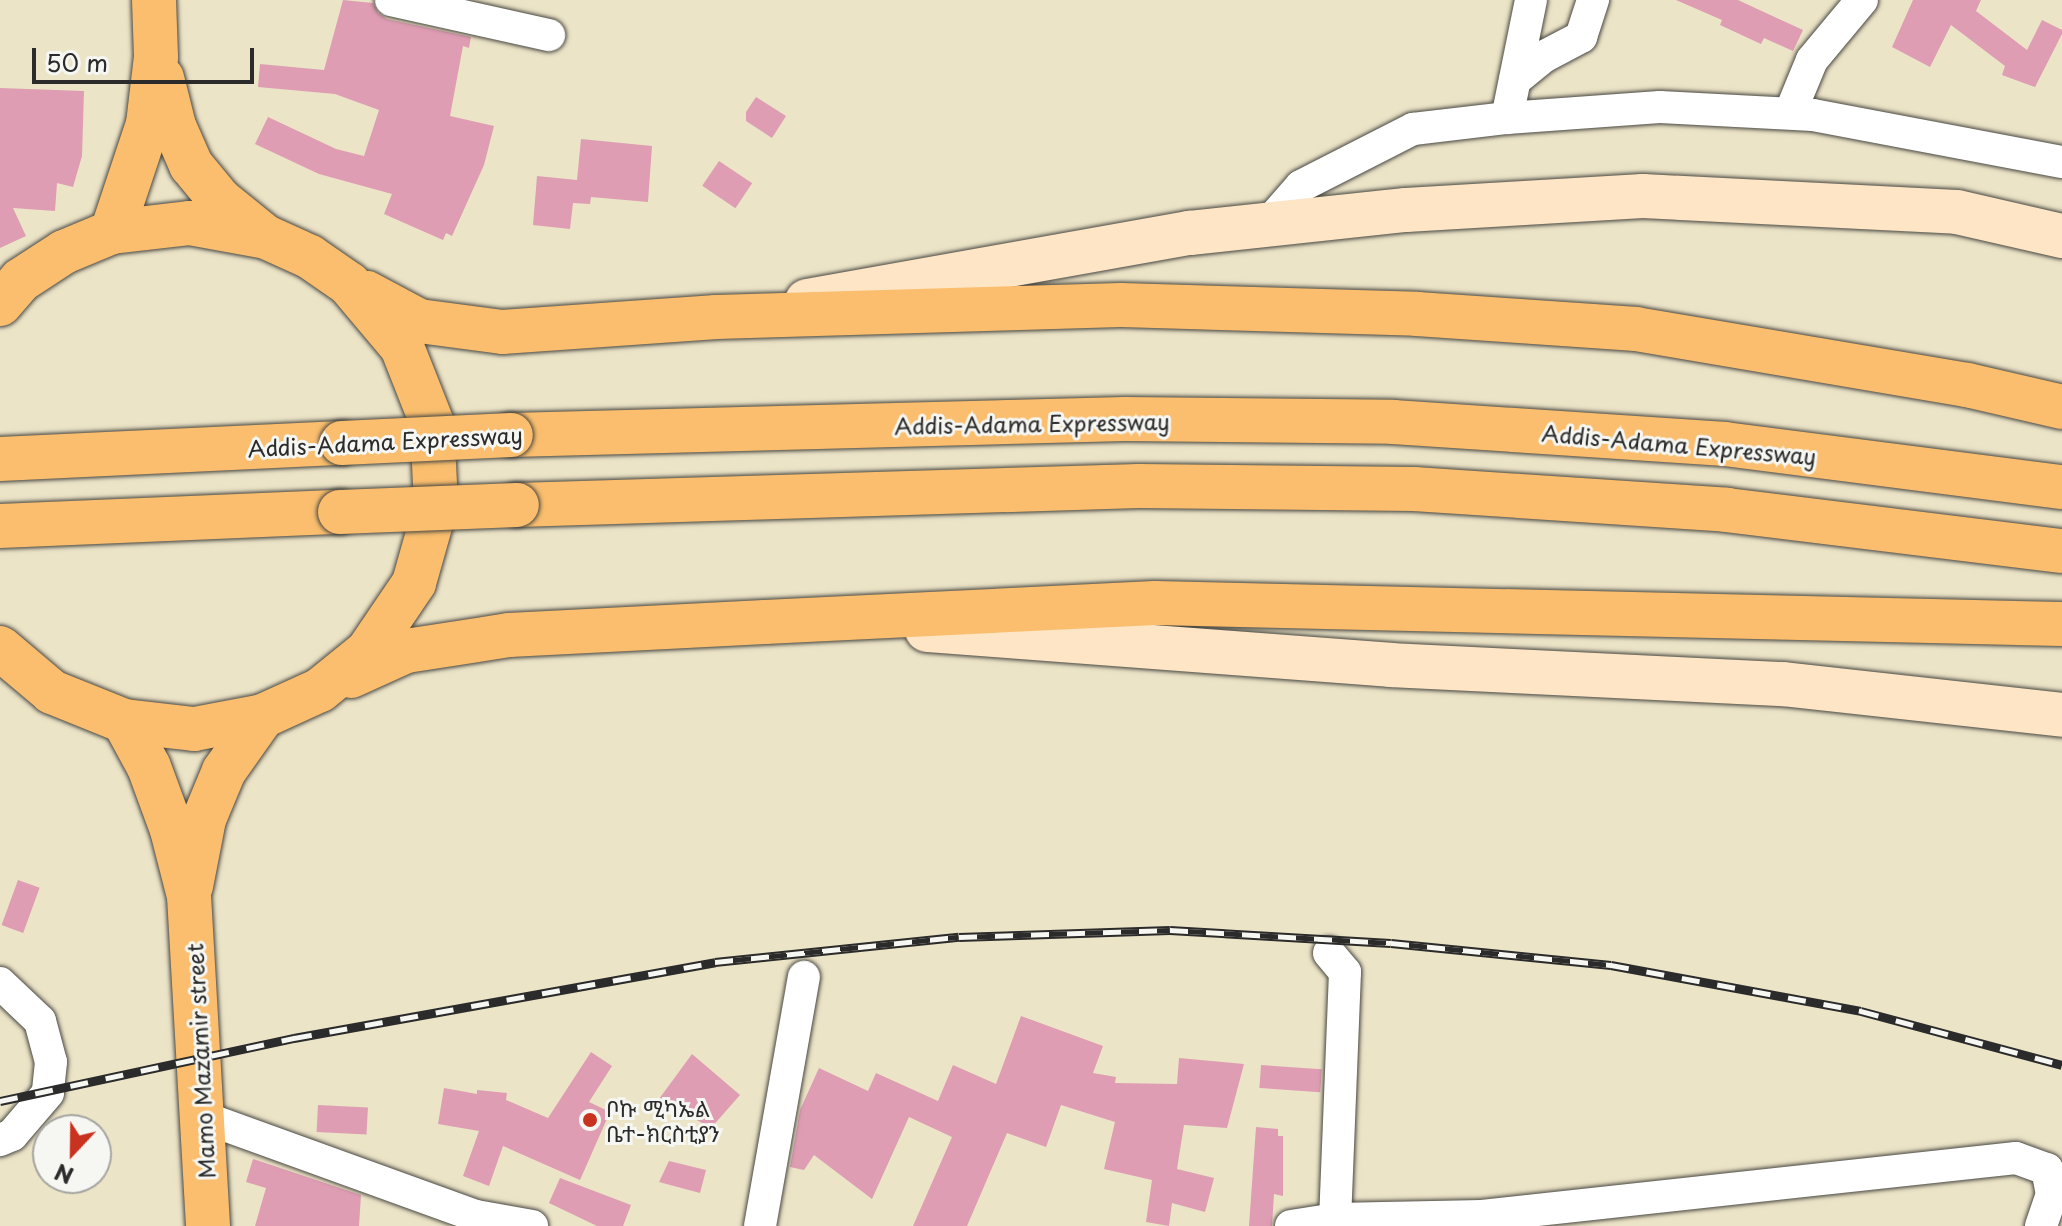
<!DOCTYPE html>
<meta charset="utf-8">
<style>
body{margin:0}
#map{position:relative;width:2062px;height:1226px;overflow:hidden;background:#ece4c7;font-family:"Playpen Sans","Noto Sans Ethiopic",sans-serif}
div>[style]{position:absolute}
[style*='--x']{left:calc(var(--x)*1px);top:calc(var(--y)*1px);width:calc(var(--w)*1px);rotate:calc(var(--a)*1deg)}
.building>*{inset:0;background:#de9db3;transform-origin:0 0}
.roads{filter:drop-shadow(0 0 2px #484742) drop-shadow(0 0 2px #484742)}
.street>*{height:32px;margin:-16px;padding:0 16px;transform-origin:16px;border-radius:16px;background:#fff}
.secondary>*{height:44px;margin:-22px;padding:0 22px;transform-origin:22px;border-radius:22px;background:#fde5c5}
.primary>*{height:44px;margin:-22px;padding:0 22px;transform-origin:22px;border-radius:22px;background:#fabe6e}
.highway>*{height:44px;margin:-22px;padding:0 22px;transform-origin:22px;border-radius:22px;background:#fabe6e}
.rail>*{height:9px;margin-top:-4.5px;transform-origin:0;background:repeating-linear-gradient(90deg,#f6f6f2 0 18px,#2b2b2b 0 36px);box-sizing:border-box;border-block:2px solid #2b2b2b}
.bridges{filter:drop-shadow(0 0 2px #484742) drop-shadow(0 0 2px #484742)}
.highway-bridge>*{height:44px;margin:-22px;padding:0 22px;transform-origin:22px;border-radius:22px;background:#fabe6e}
.dots>*{width:22px;height:22px;translate:-50% -50%;box-sizing:border-box;border:4px solid #f6f6f2;border-radius:50%}
span{translate:-50% -50%;white-space:nowrap;text-align:center;line-height:1.15;-webkit-text-stroke:6px #f6f6f2;paint-order:stroke}
.street-label{font-size:22px;color:#2b2b2b}
.poi-label{font-size:22px;color:#2b2b2b}
.left{translate:0 -50%;text-align:left}
.north{position:absolute;left:32px;top:1114px;width:80px;height:80px;box-sizing:border-box;background:#f6f6f2;border:2px solid #a5a5a2;border-radius:50%;rotate:202deg;font-size:22px;font-weight:700;line-height:32px;text-align:center;color:#2b2b2b}
.north::after{content:'';display:block;margin:auto;width:28px;height:36px;background:#c8321e;clip-path:polygon(50% 0,100% 100%,50% 72%,0 100%)}
.scale{position:absolute;left:32px;top:48px;width:222px;height:36px;box-sizing:border-box;border:4px solid #2b2b2b;border-top:0;padding-left:10px;font-size:24px;line-height:28px;white-space:nowrap;color:#2b2b2b;-webkit-text-stroke:6px #f6f6f2;paint-order:stroke}
</style>
<div id="map">
<div class="building">
<i style="clip-path:polygon(343px 0,373px 3px,378px 13px,387px 19px,471px 37px,469px 48px,463px 46px,450px 116px,494px 126px,484px 165px,452px 236px,446px 233px,443px 240px,384px 214px,392px 194px,319px 174px,255px 144px,268px 117px,336px 149px,364px 156px,379px 110px,335px 94px,258px 87px,260px 64px,324px 70px)"></i>
<i style="clip-path:polygon(1676px 0,1738px 0,1803px 30px,1793px 51px,1764px 38px,1761px 44px,1720px 25px,1722px 20px)"></i>
<i style="clip-path:polygon(1913px 0,1981px 0,1976px 11px,2027px 50px,2042px 20px,2062px 30px,2062px 34px,2035px 87px,2002px 75px,2005px 66px,1951px 25px,1930px 67px,1892px 47px)"></i>
<i style="clip-path:polygon(0 88px,84px 91px,82px 156px,73px 187px,57px 183px,55px 211px,13px 208px,26px 236px,0 248px)"></i>
<i style="clip-path:polygon(756px 97px,786px 116px,772px 138px,746px 121px,746px 112px)"></i>
<i style="clip-path:polygon(581px 139px,652px 146px,648px 202px,591px 197px,590px 204px,573px 203px,570px 229px,533px 225px,537px 176px,577px 180px)"></i>
<i style="left:719px;top:161px;width:40px;height:30px;rotate:34deg"></i>
<i style="left:18px;top:880px;width:23px;height:48px;rotate:20deg"></i>
<i style="clip-path:polygon(1021px 1016px,1103px 1046px,1093px 1073px,1116px 1077px,1115px 1083px,1177px 1084px,1179px 1058px,1244px 1064px,1227px 1128px,1184px 1125px,1177px 1169px,1214px 1178px,1205px 1212px,1172px 1203px,1169px 1226px,1146px 1222px,1152px 1180px,1104px 1169px,1115px 1122px,1061px 1105px,1046px 1147px,1007px 1133px,967px 1226px,913px 1226px,952px 1137px,909px 1117px,872px 1199px,814px 1155px,804px 1170px,790px 1167px,800px 1110px,819px 1068px,868px 1091px,876px 1073px,938px 1101px,953px 1065px,996px 1084px)"></i>
<i style="clip-path:polygon(591px 1052px,612px 1066px,589px 1102px,610px 1112px,580px 1180px,503px 1146px,489px 1186px,463px 1176px,479px 1131px,438px 1124px,444px 1088px,477px 1094px,477px 1090px,507px 1093px,506px 1100px,548px 1118px)"></i>
<i style="clip-path:polygon(692px 1054px,740px 1095px,711px 1128px,659px 1099px)"></i>
<i style="left:1261px;top:1065px;width:61px;height:23px;rotate:4deg"></i>
<i style="left:318px;top:1105px;width:50px;height:27px;rotate:3deg"></i>
<i style="clip-path:polygon(1256px 1127px,1278px 1129px,1278px 1136px,1283px 1136px,1283px 1196px,1274px 1194px,1272px 1226px,1249px 1226px)"></i>
<i style="clip-path:polygon(253px 1159px,361px 1195px,359px 1226px,255px 1226px,266px 1188px,246px 1182px)"></i>
<i style="clip-path:polygon(669px 1161px,706px 1170px,700px 1193px,659px 1182px)"></i>
<i style="clip-path:polygon(560px 1178px,631px 1205px,623px 1226px,597px 1226px,549px 1203px)"></i>
</div>
<div class="roads">
<div class="street">
<i style="--x:391;--y:0;--w:162;--a:12.5"></i>
<i style="--x:1515;--y:80;--w:38;--a:-39"></i>
<i style="--x:1545;--y:56;--w:41;--a:-27.8"></i>
<i style="--x:1581;--y:37;--w:39;--a:-72"></i>
<i style="--x:1790;--y:113;--w:57;--a:-67.5"></i>
<i style="--x:1812;--y:60;--w:78;--a:-50.2"></i>
<i style="--x:1507;--y:118;--w:153;--a:-4.1"></i>
<i style="--x:1660;--y:107;--w:153;--a:3"></i>
<i style="--x:1813;--y:115;--w:253;--a:10.7"></i>
<i style="--x:1266;--y:226;--w:53;--a:-48.8"></i>
<i style="--x:1301;--y:186;--w:126;--a:-27"></i>
<i style="--x:1413;--y:129;--w:95;--a:-6.7"></i>
<i style="--x:1507;--y:118;--w:120;--a:-78.5"></i>
<i style="--x:1329;--y:953;--w:25;--a:50"></i>
<i style="--x:1345;--y:972;--w:247;--a:92.3"></i>
<i style="--x:0;--y:983;--w:55;--a:43.5"></i>
<i style="--x:40;--y:1021;--w:42;--a:75"></i>
<i style="--x:51;--y:1062;--w:31;--a:96"></i>
<i style="--x:48;--y:1093;--w:55;--a:130.6"></i>
<i style="--x:12;--y:1135;--w:13;--a:157"></i>
<i style="--x:205;--y:1118;--w:288;--a:19.9"></i>
<i style="--x:476;--y:1216;--w:57;--a:10.1"></i>
<i style="--x:760;--y:1226;--w:253;--a:-80"></i>
<i style="--x:1291;--y:1226;--w:45;--a:-9"></i>
<i style="--x:1335;--y:1219;--w:147;--a:-1.2"></i>
<i style="--x:1482;--y:1216;--w:537;--a:-6.2"></i>
<i style="--x:2016;--y:1158;--w:33;--a:20"></i>
<i style="--x:2047;--y:1169;--w:25;--a:79"></i>
<i style="--x:2052;--y:1194;--w:34;--a:109"></i>
</div>
<div class="secondary">
<i style="--x:807;--y:301;--w:389;--a:-10.1"></i>
<i style="--x:1190;--y:233;--w:217;--a:-6.1"></i>
<i style="--x:1406;--y:210;--w:237;--a:-3.4"></i>
<i style="--x:1643;--y:196;--w:314;--a:2.9"></i>
<i style="--x:1957;--y:212;--w:108;--a:12.9"></i>
<i style="--x:927;--y:630;--w:465;--a:4.3"></i>
<i style="--x:1391;--y:665;--w:392;--a:2.8"></i>
<i style="--x:1783;--y:684;--w:281;--a:6.3"></i>
</div>
<div class="primary">
<i style="--x:162;--y:78;--w:49;--a:76"></i>
<i style="--x:174;--y:126;--w:43;--a:66.4"></i>
<i style="--x:191;--y:165;--w:45;--a:50.4"></i>
<i style="--x:220;--y:200;--w:54;--a:39"></i>
<i style="--x:112;--y:232;--w:114;--a:-71.6"></i>
<i style="--x:148;--y:124;--w:67;--a:-83.2"></i>
<i style="--x:156;--y:57;--w:57;--a:-92"></i>
<i style="--x:367;--y:293;--w:59;--a:28.3"></i>
<i style="--x:419;--y:321;--w:84;--a:7.5"></i>
<i style="--x:502;--y:332;--w:215;--a:-4"></i>
<i style="--x:0;--y:304;--w:32;--a:-49"></i>
<i style="--x:21;--y:280;--w:51;--a:-33.1"></i>
<i style="--x:64;--y:252;--w:52;--a:-22.6"></i>
<i style="--x:112;--y:232;--w:79;--a:-6.6"></i>
<i style="--x:190;--y:223;--w:77;--a:10.4"></i>
<i style="--x:266;--y:237;--w:48;--a:24.4"></i>
<i style="--x:310;--y:257;--w:47;--a:34.7"></i>
<i style="--x:349;--y:284;--w:82;--a:49.9"></i>
<i style="--x:402;--y:347;--w:82;--a:68.5"></i>
<i style="--x:432;--y:423;--w:82;--a:87.2"></i>
<i style="--x:436;--y:505;--w:81;--a:105.8"></i>
<i style="--x:414;--y:583;--w:82;--a:124.1"></i>
<i style="--x:368;--y:651;--w:62;--a:140.9"></i>
<i style="--x:320;--y:690;--w:63;--a:155.5"></i>
<i style="--x:263;--y:716;--w:70;--a:169.3"></i>
<i style="--x:194;--y:729;--w:70;--a:-173.5"></i>
<i style="--x:124;--y:721;--w:78;--a:-158.1"></i>
<i style="--x:52;--y:692;--w:68;--a:-139.8"></i>
<i style="--x:351;--y:676;--w:60;--a:-24.4"></i>
<i style="--x:406;--y:651;--w:104;--a:-8.8"></i>
<i style="--x:509;--y:635;--w:256;--a:-2.9"></i>
<i style="--x:124;--y:721;--w:52;--a:61.5"></i>
<i style="--x:149;--y:767;--w:67;--a:69.9"></i>
<i style="--x:172;--y:830;--w:68;--a:75.6"></i>
<i style="--x:189;--y:896;--w:331;--a:86.7"></i>
<i style="--x:191;--y:886;--w:68;--a:-79"></i>
<i style="--x:204;--y:819;--w:52;--a:-67.4"></i>
<i style="--x:224;--y:771;--w:67;--a:-54.7"></i>
</div>
<div class="highway">
<i style="--x:716;--y:317;--w:405;--a:-1.7"></i>
<i style="--x:1121;--y:305;--w:296;--a:1.7"></i>
<i style="--x:1417;--y:314;--w:220;--a:3.9"></i>
<i style="--x:1636;--y:329;--w:336;--a:9.6"></i>
<i style="--x:1967;--y:385;--w:98;--a:13"></i>
<i style="--x:511;--y:435;--w:614;--a:-1.49"></i>
<i style="--x:1125;--y:419;--w:268;--a:0.6"></i>
<i style="--x:1393;--y:422;--w:333;--a:3.8"></i>
<i style="--x:1725;--y:444;--w:340;--a:7.3"></i>
<i style="--x:0;--y:459;--w:342;--a:-2.7"></i>
<i style="--x:517;--y:505;--w:622;--a:-1.75"></i>
<i style="--x:1139;--y:486;--w:275;--a:0.6"></i>
<i style="--x:1414;--y:489;--w:314;--a:3.8"></i>
<i style="--x:1727;--y:510;--w:337;--a:7"></i>
<i style="--x:0;--y:526;--w:340;--a:-2.4"></i>
<i style="--x:765;--y:622;--w:390;--a:-2.8"></i>
<i style="--x:1155;--y:603;--w:907;--a:1.33"></i>
</div>
</div>
<div class="rail">
<i style="--x:0;--y:1101;--w:301;--a:-12.1"></i>
<i style="--x:294;--y:1038;--w:428;--a:-10.2"></i>
<i style="--x:715;--y:962;--w:245;--a:-5.9"></i>
<i style="--x:959;--y:937;--w:211;--a:-1.9"></i>
<i style="--x:1170;--y:930;--w:221;--a:3.4"></i>
<i style="--x:1391;--y:943;--w:221;--a:5.7"></i>
<i style="--x:1611;--y:965;--w:254;--a:10.4"></i>
<i style="--x:1861;--y:1011;--w:208;--a:15"></i>
</div>
<div class="bridges">
<div class="highway-bridge">
<i style="--x:342;--y:443;--w:169;--a:-2.7"></i>
<i style="--x:340;--y:512;--w:177;--a:-2.3"></i>
</div>
</div>
<div class="dots">
<i style="left:590px;top:1120px;background:#c8321e"></i>
</div>
<div class="street-label">
<span style="left:1032px;top:423px;rotate:-1deg">Addis-Adama Expressway</span>
<span style="left:385px;top:441px;rotate:-3deg">Addis-Adama Expressway</span>
<span style="left:1679px;top:444px;rotate:5deg">Addis-Adama Expressway</span>
<span style="left:200px;top:1061px;rotate:-93deg">Mamo Mazamir street</span>
</div>
<div class="poi-label">
<span class="left" style="left:606px;top:1120px">ቦኩ ሚካኤል<br>ቤተ-ክርስቲያን</span>
</div>
<div class="north">N</div>
<div class="scale">50 m</div>
</div>
